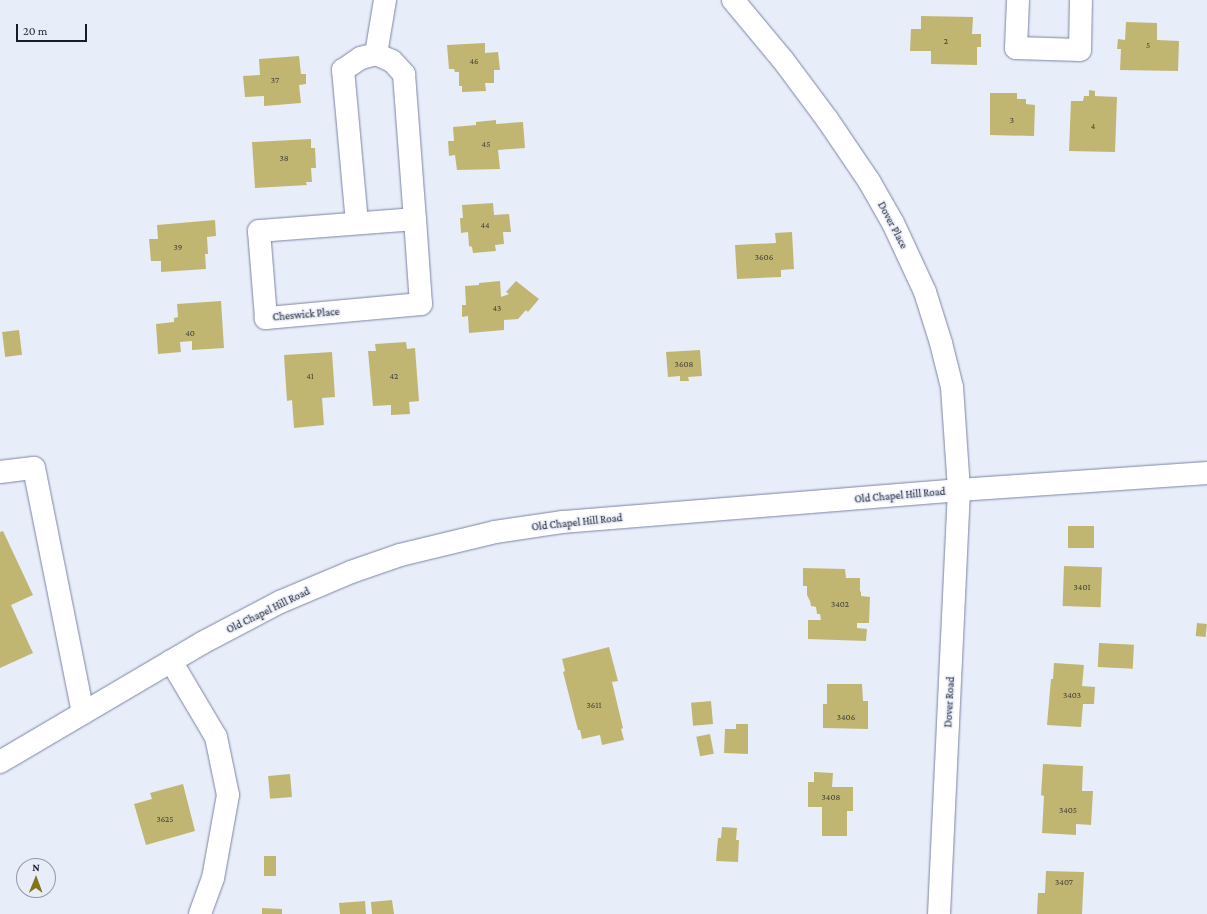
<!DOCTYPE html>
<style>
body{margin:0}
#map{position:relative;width:1207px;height:914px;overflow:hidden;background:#e8edfa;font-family:"Crimson Pro",serif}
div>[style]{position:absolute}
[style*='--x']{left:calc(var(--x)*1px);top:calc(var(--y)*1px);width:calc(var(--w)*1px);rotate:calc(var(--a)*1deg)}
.building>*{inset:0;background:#c1b671;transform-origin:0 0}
.roads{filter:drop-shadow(0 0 1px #7b85a2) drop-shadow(0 0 1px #7b85a2)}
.minor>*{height:22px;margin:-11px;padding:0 11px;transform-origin:11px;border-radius:11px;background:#fff}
span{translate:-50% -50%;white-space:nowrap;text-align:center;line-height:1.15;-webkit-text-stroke:3px #e8edfa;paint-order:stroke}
.number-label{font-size:9px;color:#43423a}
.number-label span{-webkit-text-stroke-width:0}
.street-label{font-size:11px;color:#191c28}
.north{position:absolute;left:16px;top:858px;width:40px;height:40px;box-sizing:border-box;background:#e8edfa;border:1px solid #9599a6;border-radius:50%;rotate:1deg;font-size:11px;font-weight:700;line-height:16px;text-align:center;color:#191c28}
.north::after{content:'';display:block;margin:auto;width:14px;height:18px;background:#827417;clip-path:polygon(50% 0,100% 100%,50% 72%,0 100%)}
.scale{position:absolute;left:16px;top:24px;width:71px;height:18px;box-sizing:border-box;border:2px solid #191c28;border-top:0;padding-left:5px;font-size:12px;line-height:14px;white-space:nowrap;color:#191c28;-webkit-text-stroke:3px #e8edfa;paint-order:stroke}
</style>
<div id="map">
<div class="building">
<i style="clip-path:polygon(921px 16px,973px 17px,972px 34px,981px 34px,981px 47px,977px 47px,977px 65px,931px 64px,931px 51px,910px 51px,911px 29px,921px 29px)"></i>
<i style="clip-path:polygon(1126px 22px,1157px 23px,1157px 40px,1179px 41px,1178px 71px,1120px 70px,1121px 49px,1117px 49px,1118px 39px,1125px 40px)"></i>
<i style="clip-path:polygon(485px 43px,485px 53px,498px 52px,500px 70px,494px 70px,494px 83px,485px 83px,486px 91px,462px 92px,462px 86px,459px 86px,459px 72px,455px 72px,454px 69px,449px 69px,447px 45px)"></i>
<i style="clip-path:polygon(299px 56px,301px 74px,306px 74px,306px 84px,299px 85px,301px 103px,264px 106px,264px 96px,245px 97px,243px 76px,260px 75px,259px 59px)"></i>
<i style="clip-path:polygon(1089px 90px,1095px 91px,1095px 96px,1117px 97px,1115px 152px,1069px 151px,1071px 101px,1083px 101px,1084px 96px,1089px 96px)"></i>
<i style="clip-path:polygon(990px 93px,1017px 93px,1017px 99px,1026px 99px,1026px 104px,1035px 105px,1034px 136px,990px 135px)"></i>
<i style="clip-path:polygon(496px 120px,496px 124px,523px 122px,525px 148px,498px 150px,500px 169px,457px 170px,455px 155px,449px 156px,448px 141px,454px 141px,453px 127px,476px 125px,476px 122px)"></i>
<i style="clip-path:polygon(311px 139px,311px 148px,315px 148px,316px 168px,311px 168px,312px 182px,306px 182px,307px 185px,255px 188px,252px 142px)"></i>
<i style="clip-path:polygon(493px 203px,494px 215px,509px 214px,511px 232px,503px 232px,504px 244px,495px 245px,496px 251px,473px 253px,472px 247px,469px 246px,468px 232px,461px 233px,460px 218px,463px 218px,462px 205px)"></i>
<i style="clip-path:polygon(215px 220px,216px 236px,207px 237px,208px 254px,205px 254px,206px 269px,161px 272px,161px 261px,151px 261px,149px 239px,158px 239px,157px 225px)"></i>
<i style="clip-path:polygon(792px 232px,794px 269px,781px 270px,781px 277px,737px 279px,735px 245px,776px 243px,775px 233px)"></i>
<i style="clip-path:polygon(500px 281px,501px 297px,509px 294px,506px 292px,516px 281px,539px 299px,528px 312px,526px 310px,518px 319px,504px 320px,504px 330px,469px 333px,468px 316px,462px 317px,462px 305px,466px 305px,465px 286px,479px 285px,479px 283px)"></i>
<i style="clip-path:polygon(221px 301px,224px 348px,192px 350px,192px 341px,180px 342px,181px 352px,158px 354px,156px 324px,174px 322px,174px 318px,178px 317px,177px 304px)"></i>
<i style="left:19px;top:330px;width:25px;height:17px;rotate:83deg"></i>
<i style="clip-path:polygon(406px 342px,407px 349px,415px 348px,419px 401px,409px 402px,410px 414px,391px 415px,391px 405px,373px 406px,368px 351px,376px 351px,375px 344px)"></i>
<i style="clip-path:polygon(700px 350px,702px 376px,688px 377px,689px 381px,680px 381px,680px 376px,668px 377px,666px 352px)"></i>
<i style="clip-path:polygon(332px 352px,335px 397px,322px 398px,324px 425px,294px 428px,292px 400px,287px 401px,284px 355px)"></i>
<i style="left:1068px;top:526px;width:26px;height:22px"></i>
<i style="clip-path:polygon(3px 531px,33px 595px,11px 605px,33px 653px,0 668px,0 532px)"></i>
<i style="left:1064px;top:566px;width:38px;height:40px;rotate:2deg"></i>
<i style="clip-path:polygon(803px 568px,845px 569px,846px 578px,860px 578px,860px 592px,861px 591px,861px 596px,870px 597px,869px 623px,857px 623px,857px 628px,867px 629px,866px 641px,808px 639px,808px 620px,821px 620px,820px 614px,817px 614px,816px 607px,811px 606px,810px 601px,807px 595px,807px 586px,803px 586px)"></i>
<i style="left:1197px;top:623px;width:10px;height:13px;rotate:6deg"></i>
<i style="left:1099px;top:643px;width:35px;height:24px;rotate:3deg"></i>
<i style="clip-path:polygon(609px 647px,618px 681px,612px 682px,623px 728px,621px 729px,624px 740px,602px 745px,600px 735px,582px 739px,580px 730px,578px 730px,563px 672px,565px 671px,562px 659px)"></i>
<i style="clip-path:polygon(1054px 663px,1084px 665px,1082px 686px,1095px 687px,1094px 704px,1083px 704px,1081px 727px,1047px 725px,1051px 679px,1053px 679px)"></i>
<i style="clip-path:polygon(827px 684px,862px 684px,863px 701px,868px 701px,868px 729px,823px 728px,823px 704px,827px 704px)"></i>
<i style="left:711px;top:701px;width:23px;height:20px;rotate:85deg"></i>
<i style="clip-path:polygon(736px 724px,748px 724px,748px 754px,724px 753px,725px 729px,736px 729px)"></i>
<i style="left:710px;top:734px;width:20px;height:14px;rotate:79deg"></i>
<i style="clip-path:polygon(1043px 764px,1083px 766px,1082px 791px,1093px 791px,1091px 825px,1076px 824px,1076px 835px,1042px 833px,1044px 796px,1041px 795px)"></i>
<i style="clip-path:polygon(814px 772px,833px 773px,832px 787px,853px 787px,853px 811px,847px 811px,847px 836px,822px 836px,822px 807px,808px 807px,808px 782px,814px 782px)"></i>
<i style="left:290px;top:774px;width:23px;height:22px;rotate:85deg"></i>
<i style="clip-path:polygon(183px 784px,195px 831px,146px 845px,134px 804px,152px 799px,150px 793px)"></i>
<i style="clip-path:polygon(722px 827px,737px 828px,736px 840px,739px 840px,738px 862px,716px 861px,718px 838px,721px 838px)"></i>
<i style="left:264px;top:856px;width:12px;height:20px"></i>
<i style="clip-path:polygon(1046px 871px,1084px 872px,1082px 914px,1037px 914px,1038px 893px,1045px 893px)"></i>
<i style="clip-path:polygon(392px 900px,394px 914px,372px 914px,371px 902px)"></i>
<i style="clip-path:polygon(365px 901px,366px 914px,340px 914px,339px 903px)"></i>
<i style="clip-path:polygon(262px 908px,282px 909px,282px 914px,262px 914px)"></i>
</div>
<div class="roads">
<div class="minor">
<i style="--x:733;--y:0;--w:78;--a:50.2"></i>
<i style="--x:783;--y:60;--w:74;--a:53.3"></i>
<i style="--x:827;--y:119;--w:75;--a:55.9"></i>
<i style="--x:869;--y:181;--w:48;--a:60.3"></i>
<i style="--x:893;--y:223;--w:76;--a:65.1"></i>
<i style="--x:925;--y:292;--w:53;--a:72.6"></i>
<i style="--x:941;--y:343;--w:45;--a:76"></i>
<i style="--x:952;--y:387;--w:103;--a:86.1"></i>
<i style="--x:959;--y:490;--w:424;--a:92.7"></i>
<i style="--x:1018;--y:0;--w:48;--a:92.4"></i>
<i style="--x:1016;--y:48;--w:64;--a:1.8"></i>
<i style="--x:1080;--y:50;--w:50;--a:-88.9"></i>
<i style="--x:376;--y:54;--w:55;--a:-80.5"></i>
<i style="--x:357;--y:223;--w:154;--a:-95.2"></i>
<i style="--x:343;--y:70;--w:22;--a:-34"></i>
<i style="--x:361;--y:58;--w:16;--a:-15"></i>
<i style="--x:376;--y:54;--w:17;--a:24"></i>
<i style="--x:392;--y:61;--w:18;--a:47"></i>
<i style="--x:404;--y:74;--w:145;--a:85.7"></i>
<i style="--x:415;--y:219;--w:85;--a:86"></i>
<i style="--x:421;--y:304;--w:156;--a:174.8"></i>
<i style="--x:266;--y:318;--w:87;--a:-94.6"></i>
<i style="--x:259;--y:231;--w:156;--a:-4.4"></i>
<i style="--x:0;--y:472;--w:34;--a:-7"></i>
<i style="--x:34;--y:468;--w:250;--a:78.7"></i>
<i style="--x:171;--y:661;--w:88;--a:59.4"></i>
<i style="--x:216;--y:737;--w:59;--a:78.3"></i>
<i style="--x:228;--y:795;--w:84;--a:100.2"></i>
<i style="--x:213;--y:878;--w:38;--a:110"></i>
<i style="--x:0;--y:762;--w:234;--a:-30.5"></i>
<i style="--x:202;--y:643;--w:88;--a:-27.7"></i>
<i style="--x:280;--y:602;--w:77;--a:-22.9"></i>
<i style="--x:351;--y:572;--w:52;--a:-19.1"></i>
<i style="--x:400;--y:555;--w:98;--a:-13.6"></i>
<i style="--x:495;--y:532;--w:69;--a:-8.4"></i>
<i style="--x:563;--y:522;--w:397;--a:-4.6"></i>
<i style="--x:959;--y:490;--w:249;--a:-3.9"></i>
</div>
</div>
<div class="number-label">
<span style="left:946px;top:41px">2</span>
<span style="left:1148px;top:45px">5</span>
<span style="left:474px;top:61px">46</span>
<span style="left:275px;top:80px">37</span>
<span style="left:1012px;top:120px">3</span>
<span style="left:1093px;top:126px">4</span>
<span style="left:486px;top:144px">45</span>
<span style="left:284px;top:158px">38</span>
<span style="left:485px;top:225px">44</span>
<span style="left:178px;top:247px">39</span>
<span style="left:764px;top:257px">3606</span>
<span style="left:497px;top:308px">43</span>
<span style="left:190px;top:333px">40</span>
<span style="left:684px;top:364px">3608</span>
<span style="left:310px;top:376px">41</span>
<span style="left:394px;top:376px">42</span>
<span style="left:1082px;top:587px">3401</span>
<span style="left:840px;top:604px">3402</span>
<span style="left:1072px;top:695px">3403</span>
<span style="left:594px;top:705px">3611</span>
<span style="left:846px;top:717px">3406</span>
<span style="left:831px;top:797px">3408</span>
<span style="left:1068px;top:810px">3405</span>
<span style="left:165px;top:819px">3625</span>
<span style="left:1064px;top:882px">3407</span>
</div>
<div class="street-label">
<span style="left:893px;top:225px;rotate:62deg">Dover Place</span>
<span style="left:306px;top:314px;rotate:-5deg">Cheswick Place</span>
<span style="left:900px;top:495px;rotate:-5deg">Old Chapel Hill Road</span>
<span style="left:577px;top:522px;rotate:-6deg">Old Chapel Hill Road</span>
<span style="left:268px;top:610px;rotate:-26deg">Old Chapel Hill Road</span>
<span style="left:949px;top:702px;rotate:-87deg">Dover Road</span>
</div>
<div class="north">N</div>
<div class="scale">20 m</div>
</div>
